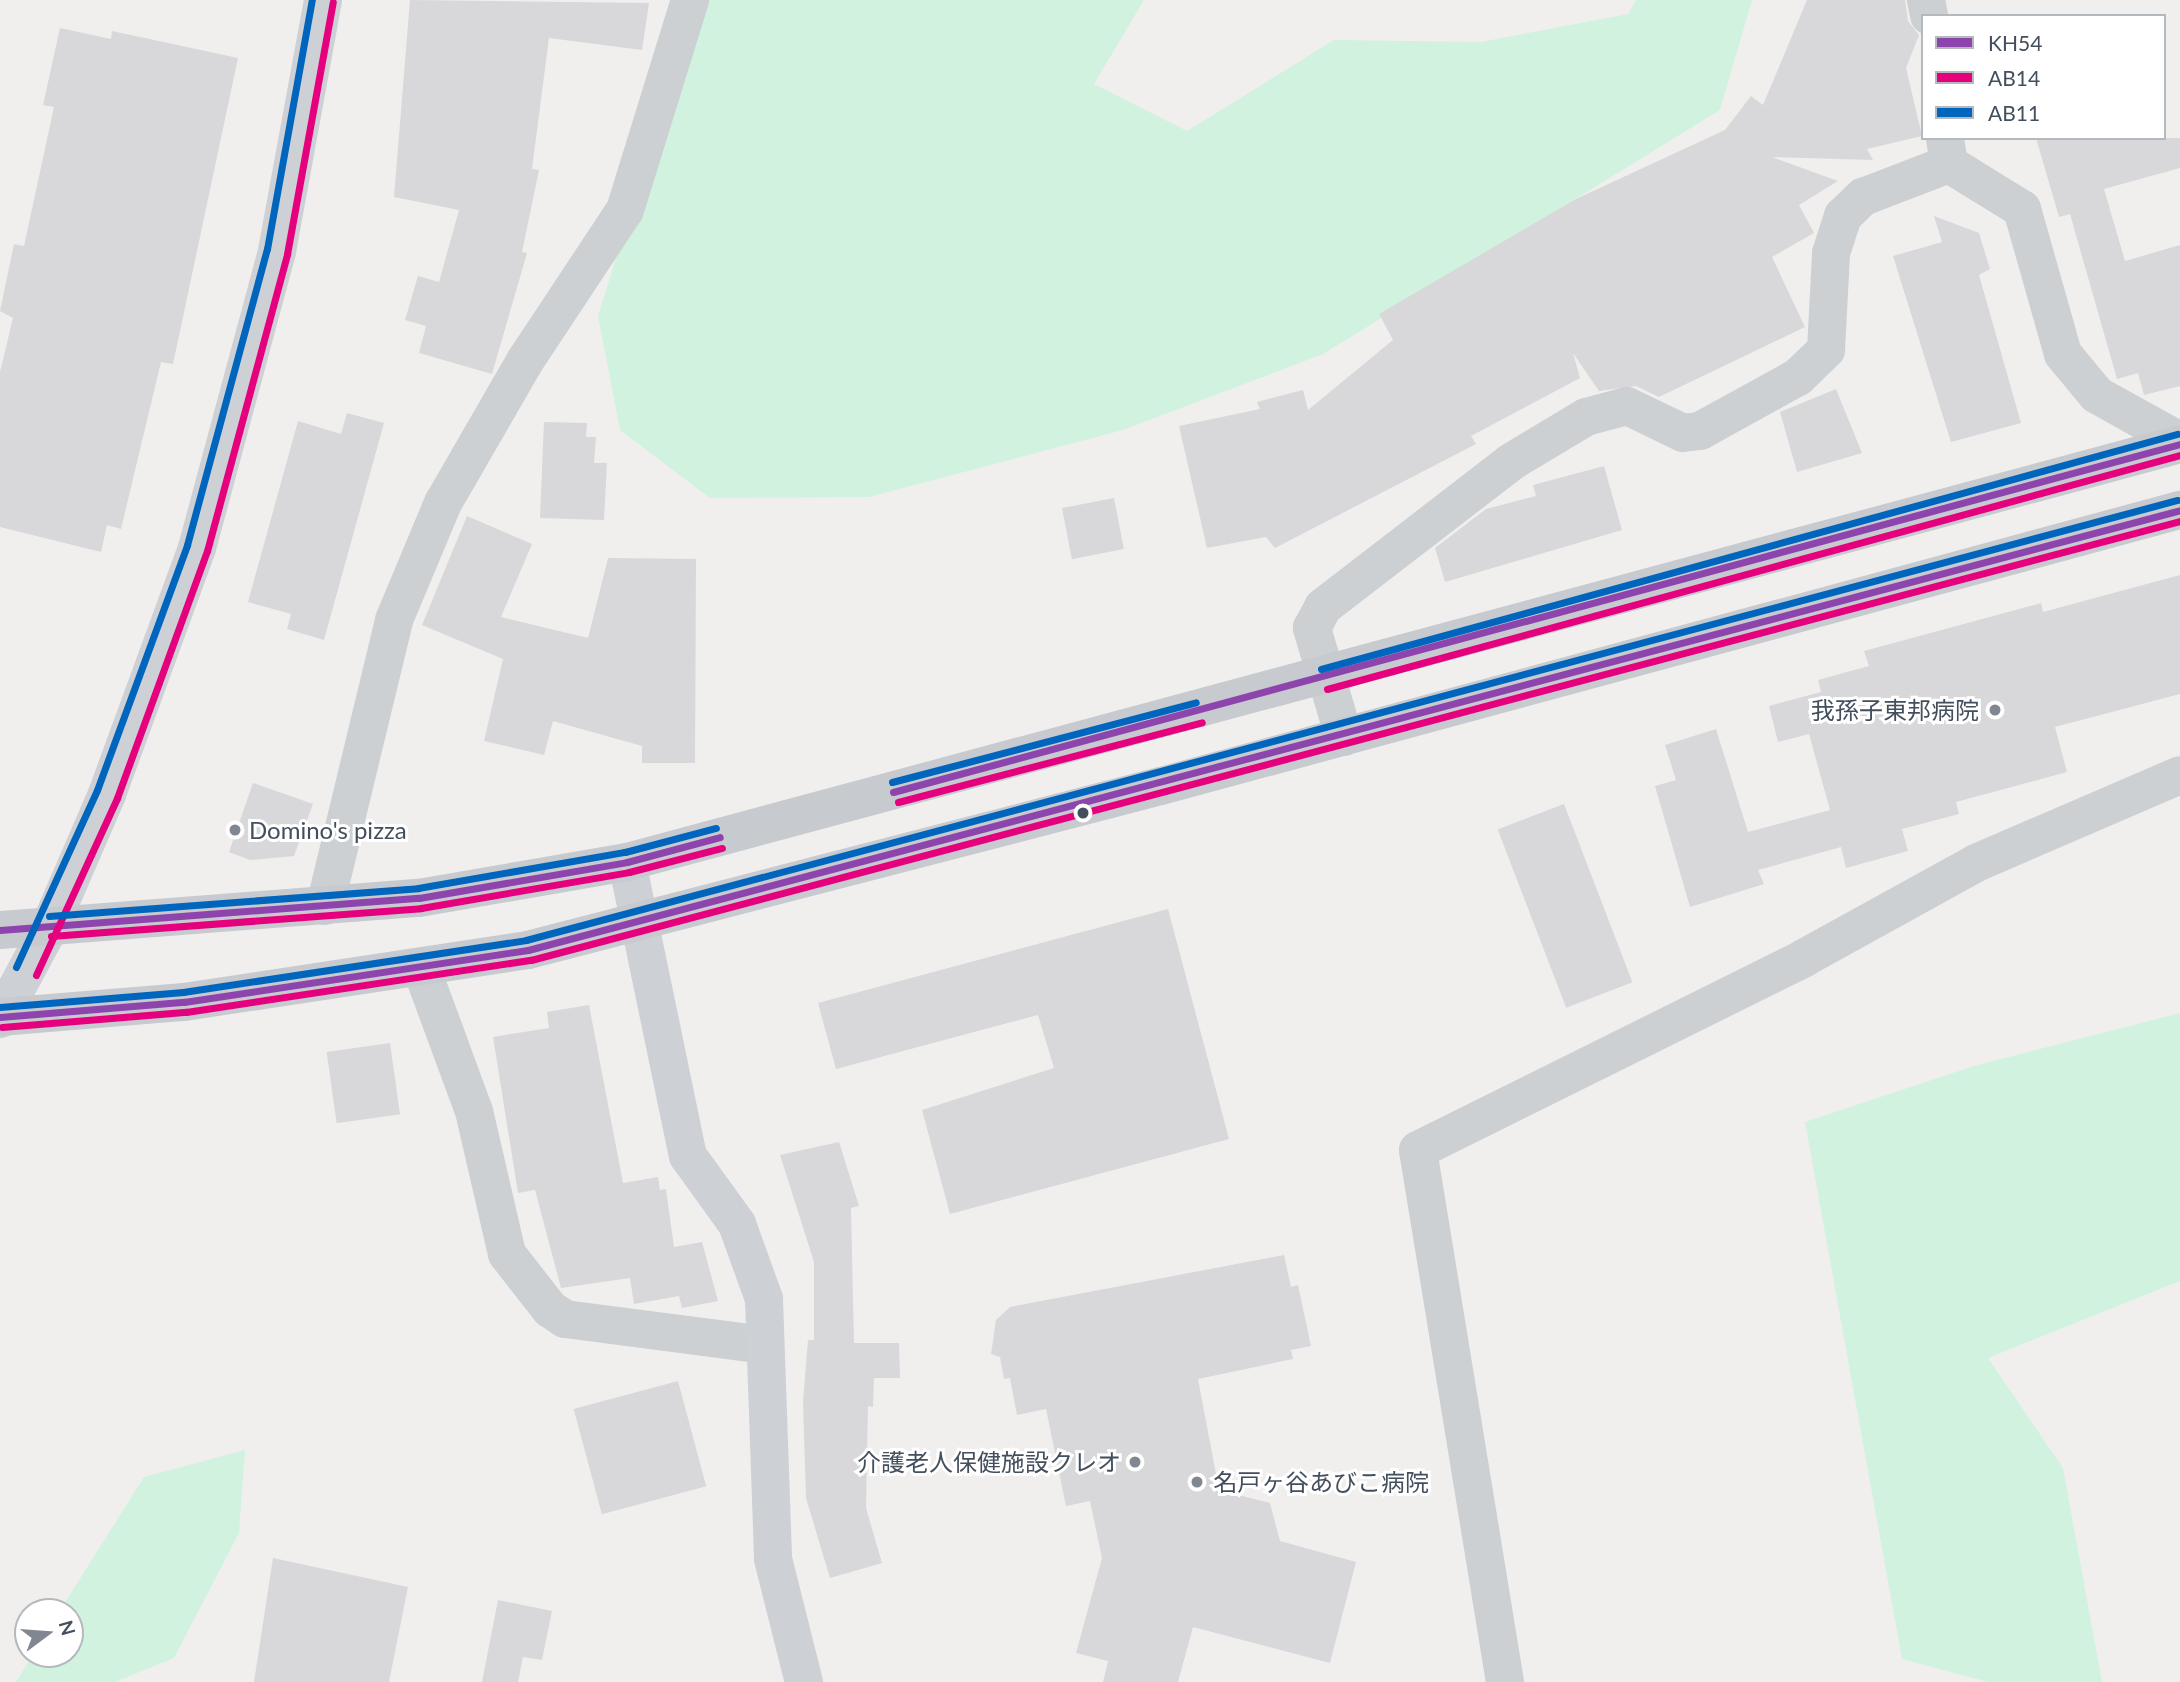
<!DOCTYPE html>
<meta charset="utf-8">
<style>
body{margin:0}
#map{position:relative;width:2180px;height:1682px;overflow:hidden;background:#f0efee;font-family:Lato,"Noto Sans JP",sans-serif}
div>[style]{position:absolute}
[style*='--x']{left:calc(var(--x)*1px);top:calc(var(--y)*1px);width:calc(var(--w)*1px);rotate:calc(var(--a)*1deg)}
.green>*{inset:0;background:#d1f2df}
.building>*{inset:0;background:#d8d8da;transform-origin:0 0}
.street>*{height:38px;margin:-19px;padding:0 19px;transform-origin:19px;border-radius:19px;background:#ccd0d3}
.secondary>*{height:38px;margin:-19px;padding:0 19px;transform-origin:19px;border-radius:19px;background:#cdd0d4}
.primary>*{height:38px;margin:-19px;padding:0 19px;transform-origin:19px;border-radius:19px;background:#c7cacf}
.bus-1>*{height:7px;margin:-3.5px;padding:0 3.5px;transform-origin:3.5px;border-radius:3.5px;background:#8e44ad}
.bus-2>*{height:7px;margin:-3.5px;padding:0 3.5px;transform-origin:3.5px;border-radius:3.5px;background:#e5007d}
.bus-3>*{height:7px;margin:-3.5px;padding:0 3.5px;transform-origin:3.5px;border-radius:3.5px;background:#0065bd}
.dots>*{width:19px;height:19px;translate:-50% -50%;box-sizing:border-box;border:4px solid #fff;border-radius:50%}
span{translate:-50% -50%;white-space:nowrap;text-align:center;line-height:1.15;-webkit-text-stroke:6px #fff;paint-order:stroke}
.poi-label{font-size:24px;color:#444f5d}
.right{translate:-100% -50%;text-align:right}
.left{translate:0 -50%;text-align:left}
.legend{position:absolute;left:1921px;top:14px;width:245px;height:126px;box-sizing:border-box;background:#fff;border:2px solid #b4b9be;margin:0;padding:9px 12px;list-style:none;font-size:21px;color:#444f5d}
.legend li{display:flex;align-items:center;gap:14px;height:35px}
.legend b{width:35px;border:2px solid #b4b9be}
.north{position:absolute;left:14px;top:1598px;width:70px;height:70px;box-sizing:border-box;background:#fff;border:2px solid #b4b9be;border-radius:50%;rotate:74deg;font-size:19px;font-weight:700;line-height:28px;text-align:center;color:#444f5d}
.north::after{content:'';display:block;margin:auto;width:24px;height:32px;background:#808790;clip-path:polygon(50% 0,100% 100%,50% 72%,0 100%)}
</style>
<div id="map">
<div class="green">
<i style="clip-path:polygon(697px 0,1144px 0,1094px 84px,1187px 131px,1334px 40px,1481px 42px,1628px 14px,1636px 0,1752px 0,1720px 110px,1323px 354px,1123px 430px,869px 497px,710px 498px,620px 430px,598px 316px)"></i>
<i style="clip-path:polygon(2180px 1013px,2180px 1281px,1988px 1358px,2063px 1468px,2102px 1682px,1988px 1682px,1902px 1659px,1805px 1122px,1974px 1066px)"></i>
<i style="clip-path:polygon(245px 1450px,239px 1533px,174px 1658px,115px 1682px,16px 1682px,33px 1654px,70px 1654px,70px 1612px,59px 1612px,144px 1477px)"></i>
</div>
<div class="building">
<i style="clip-path:polygon(410px 0,649px 3px,642px 50px,549px 38px,532px 169px,539px 170px,522px 252px,527px 253px,492px 374px,419px 353px,426px 326px,405px 320px,418px 276px,439px 282px,459px 210px,394px 197px)"></i>
<i style="clip-path:polygon(1807px 0,1905px 0,1908px 21px,1919px 35px,1906px 68px,1922px 136px,1867px 149px,1873px 160px,1772px 157px,1838px 181px,1799px 205px,1814px 233px,1772px 257px,1805px 327px,1659px 397px,1636px 386px,1599px 391px,1573px 353px,1580px 378px,1471px 436px,1476px 444px,1275px 548px,1266px 537px,1207px 548px,1179px 426px,1260px 409px,1257px 402px,1303px 390px,1308px 410px,1393px 340px,1379px 314px,1576px 199px,1725px 130px,1751px 96px,1763px 105px)"></i>
<i style="clip-path:polygon(60px 28px,111px 39px,112px 31px,238px 58px,173px 364px,161px 362px,121px 529px,107px 525px,101px 552px,0 527px,0 372px,13px 318px,0 311px,14px 244px,24px 246px,54px 107px,43px 105px)"></i>
<i style="clip-path:polygon(2036px 138px,2180px 138px,2180px 168px,2104px 189px,2125px 261px,2180px 245px,2180px 386px,2144px 395px,2138px 373px,2117px 379px,2070px 214px,2059px 217px)"></i>
<i style="clip-path:polygon(1934px 216px,1979px 233px,1990px 269px,1979px 275px,2021px 423px,1951px 442px,1893px 256px,1942px 242px)"></i>
<i style="clip-path:polygon(1836px 389px,1862px 453px,1797px 472px,1780px 412px)"></i>
<i style="clip-path:polygon(347px 413px,384px 423px,324px 640px,287px 629px,291px 614px,248px 602px,298px 421px,341px 434px)"></i>
<i style="clip-path:polygon(544px 422px,587px 423px,586px 437px,596px 437px,594px 463px,607px 463px,604px 520px,540px 518px)"></i>
<i style="clip-path:polygon(1604px 466px,1622px 530px,1445px 582px,1435px 548px,1486px 509px,1536px 496px,1533px 485px)"></i>
<i style="left:1114px;top:498px;width:52px;height:53px;rotate:79deg"></i>
<i style="clip-path:polygon(467px 516px,532px 544px,501px 617px,588px 638px,608px 558px,696px 559px,695px 763px,642px 763px,642px 746px,553px 721px,544px 755px,484px 741px,503px 659px,422px 625px)"></i>
<i style="clip-path:polygon(2180px 575px,2180px 694px,2055px 727px,2067px 772px,1956px 802px,1959px 814px,1902px 829px,1908px 851px,1846px 868px,1841px 847px,1758px 870px,1764px 884px,1690px 907px,1655px 786px,1676px 780px,1665px 745px,1716px 729px,1748px 832px,1830px 810px,1809px 734px,1778px 742px,1769px 706px,1821px 692px,1818px 680px,1869px 666px,1864px 651px,2041px 603px,2043px 612px)"></i>
<i style="clip-path:polygon(253px 783px,313px 804px,294px 856px,250px 860px,229px 852px)"></i>
<i style="left:1564px;top:804px;width:191px;height:71px;rotate:69deg"></i>
<i style="clip-path:polygon(1168px 909px,1229px 1139px,950px 1214px,922px 1110px,1054px 1068px,1038px 1015px,836px 1069px,818px 1003px)"></i>
<i style="clip-path:polygon(589px 1005px,623px 1183px,658px 1177px,660px 1190px,666px 1189px,674px 1247px,702px 1242px,718px 1301px,682px 1308px,679px 1296px,634px 1304px,630px 1278px,561px 1288px,535px 1190px,518px 1193px,493px 1037px,549px 1028px,547px 1012px)"></i>
<i style="left:390px;top:1043px;width:72px;height:64px;rotate:82deg"></i>
<i style="clip-path:polygon(839px 1142px,859px 1206px,851px 1208px,854px 1343px,899px 1343px,900px 1378px,874px 1378px,873px 1407px,868px 1406px,866px 1508px,882px 1563px,830px 1578px,806px 1498px,803px 1402px,808px 1340px,814px 1340px,814px 1262px,780px 1155px)"></i>
<i style="clip-path:polygon(1284px 1255px,1291px 1287px,1298px 1285px,1311px 1346px,1291px 1350px,1293px 1359px,1198px 1379px,1219px 1490px,1270px 1503px,1280px 1541px,1356px 1562px,1330px 1663px,1193px 1627px,1178px 1682px,1103px 1682px,1108px 1661px,1076px 1653px,1102px 1558px,1090px 1501px,1066px 1506px,1046px 1409px,1017px 1415px,1010px 1378px,1004px 1379px,1000px 1357px,991px 1354px,996px 1320px,1010px 1307px)"></i>
<i style="left:678px;top:1381px;width:109px;height:108px;rotate:75deg"></i>
<i style="clip-path:polygon(273px 1558px,408px 1587px,389px 1682px,254px 1682px)"></i>
<i style="clip-path:polygon(498px 1600px,552px 1611px,542px 1660px,523px 1657px,518px 1682px,482px 1682px)"></i>
</div>
<div class="street">
<i style="--x:1926;--y:0;--w:16;--a:79"></i>
<i style="--x:1949;--y:164;--w:86;--a:31.7"></i>
<i style="--x:2022;--y:209;--w:151;--a:74.2"></i>
<i style="--x:2063;--y:354;--w:53;--a:50.3"></i>
<i style="--x:2097;--y:395;--w:95;--a:29"></i>
<i style="--x:1344;--y:737;--w:114;--a:-106.4"></i>
<i style="--x:1312;--y:628;--w:24;--a:-62"></i>
<i style="--x:1323;--y:607;--w:237;--a:-37.6"></i>
<i style="--x:1511;--y:462;--w:87;--a:-31"></i>
<i style="--x:1586;--y:417;--w:42;--a:-15"></i>
<i style="--x:1627;--y:406;--w:62;--a:25.7"></i>
<i style="--x:1683;--y:433;--w:17;--a:-7"></i>
<i style="--x:1700;--y:431;--w:112;--a:-28.9"></i>
<i style="--x:1798;--y:377;--w:39;--a:-44"></i>
<i style="--x:1826;--y:350;--w:97;--a:-87"></i>
<i style="--x:1831;--y:253;--w:39;--a:-72"></i>
<i style="--x:1843;--y:216;--w:28;--a:-44"></i>
<i style="--x:1863;--y:197;--w:92;--a:-21"></i>
<i style="--x:1949;--y:164;--w:26;--a:-99"></i>
<i style="--x:325;--y:906;--w:294;--a:-76.4"></i>
<i style="--x:394;--y:620;--w:127;--a:-67.3"></i>
<i style="--x:443;--y:503;--w:164;--a:-60"></i>
<i style="--x:525;--y:361;--w:181;--a:-56.5"></i>
<i style="--x:625;--y:210;--w:220;--a:-72.8"></i>
<i style="--x:422;--y:970;--w:150;--a:69.8"></i>
<i style="--x:474;--y:1111;--w:147;--a:77"></i>
<i style="--x:507;--y:1254;--w:70;--a:52"></i>
<i style="--x:550;--y:1309;--w:18;--a:34"></i>
<i style="--x:565;--y:1319;--w:201;--a:7.4"></i>
<i style="--x:1505;--y:1682;--w:539;--a:-99.29"></i>
<i style="--x:1418;--y:1150;--w:431;--a:-26.4"></i>
<i style="--x:1804;--y:958;--w:196;--a:-28.9"></i>
<i style="--x:1976;--y:863;--w:222;--a:-23.3"></i>
</div>
<div class="secondary">
<i style="--x:627;--y:862;--w:300;--a:78.3"></i>
<i style="--x:688;--y:1156;--w:84;--a:54.2"></i>
<i style="--x:737;--y:1224;--w:80;--a:70.2"></i>
<i style="--x:764;--y:1299;--w:260;--a:88"></i>
<i style="--x:773;--y:1559;--w:127;--a:75.9"></i>
<i style="--x:0;--y:1019;--w:106;--a:-61.7"></i>
<i style="--x:50;--y:926;--w:144;--a:-66.6"></i>
<i style="--x:107;--y:794;--w:262;--a:-69.9"></i>
<i style="--x:197;--y:548;--w:308;--a:-74.9"></i>
<i style="--x:277;--y:251;--w:255;--a:-79.6"></i>
</div>
<div class="primary">
<i style="--x:0;--y:930;--w:420;--a:-4.4"></i>
<i style="--x:419;--y:898;--w:211;--a:-9.8"></i>
<i style="--x:627;--y:862;--w:1608;--a:-15.06"></i>
<i style="--x:0;--y:1017;--w:185;--a:-4.7"></i>
<i style="--x:184;--y:1002;--w:348;--a:-8.6"></i>
<i style="--x:528;--y:950;--w:654;--a:-14.53"></i>
<i style="--x:1161;--y:786;--w:1056;--a:-15.16"></i>
</div>
<div class="bus-1">
<i style="--x:893;--y:792;--w:1333;--a:-15.13"></i>
<i style="--x:0;--y:930;--w:420;--a:-4.4"></i>
<i style="--x:419;--y:898;--w:211;--a:-9.8"></i>
<i style="--x:627;--y:862;--w:96;--a:-15"></i>
<i style="--x:0;--y:1017;--w:185;--a:-4.7"></i>
<i style="--x:184;--y:1002;--w:348;--a:-8.6"></i>
<i style="--x:528;--y:950;--w:1710;--a:-14.91"></i>
</div>
<div class="bus-2">
<i style="--x:1327;--y:689;--w:885;--a:-15.34"></i>
<i style="--x:898;--y:802;--w:314;--a:-14.7"></i>
<i style="--x:51;--y:936;--w:371;--a:-4.3"></i>
<i style="--x:421;--y:908;--w:211;--a:-9.8"></i>
<i style="--x:629;--y:872;--w:96;--a:-14.5"></i>
<i style="--x:36;--y:975;--w:195;--a:-65.4"></i>
<i style="--x:117;--y:798;--w:263;--a:-70"></i>
<i style="--x:207;--y:551;--w:308;--a:-74.9"></i>
<i style="--x:287;--y:254;--w:256;--a:-79.7"></i>
<i style="--x:2;--y:1027;--w:185;--a:-4.7"></i>
<i style="--x:186;--y:1012;--w:349;--a:-8.6"></i>
<i style="--x:531;--y:960;--w:1706;--a:-14.91"></i>
</div>
<div class="bus-3">
<i style="--x:1321;--y:669;--w:888;--a:-15.35"></i>
<i style="--x:892;--y:782;--w:314;--a:-14.7"></i>
<i style="--x:49;--y:916;--w:370;--a:-4.3"></i>
<i style="--x:418;--y:888;--w:210;--a:-9.9"></i>
<i style="--x:625;--y:852;--w:94;--a:-14.8"></i>
<i style="--x:16;--y:967;--w:195;--a:-65.4"></i>
<i style="--x:97;--y:790;--w:261;--a:-69.8"></i>
<i style="--x:187;--y:545;--w:307;--a:-74.9"></i>
<i style="--x:267;--y:249;--w:253;--a:-79.8"></i>
<i style="--x:0;--y:1007;--w:184;--a:-4.7"></i>
<i style="--x:183;--y:992;--w:347;--a:-8.6"></i>
<i style="--x:526;--y:940;--w:1709;--a:-14.92"></i>
</div>
<div class="dots">
<i style="left:1995px;top:710px;background:#808790"></i>
<i style="left:1083px;top:813px;background:#444f5d"></i>
<i style="left:235px;top:830px;background:#808790"></i>
<i style="left:1135px;top:1462px;background:#808790"></i>
<i style="left:1197px;top:1482px;background:#808790"></i>
</div>
<div class="poi-label">
<span class="right" style="left:1979px;top:710px">我孫子東邦病院</span>
<span class="left" style="left:249px;top:830px">Domino's pizza</span>
<span class="right" style="left:1121px;top:1462px">介護老人保健施設クレオ</span>
<span class="left" style="left:1213px;top:1482px">名戸ヶ谷あびこ病院</span>
</div>
<ul class="legend">
<li><b style="height:9px;background:#8e44ad"></b>KH54</li>
<li><b style="height:9px;background:#e5007d"></b>AB14</li>
<li><b style="height:9px;background:#0065bd"></b>AB11</li>
</ul>
<div class="north">N</div>
</div>
